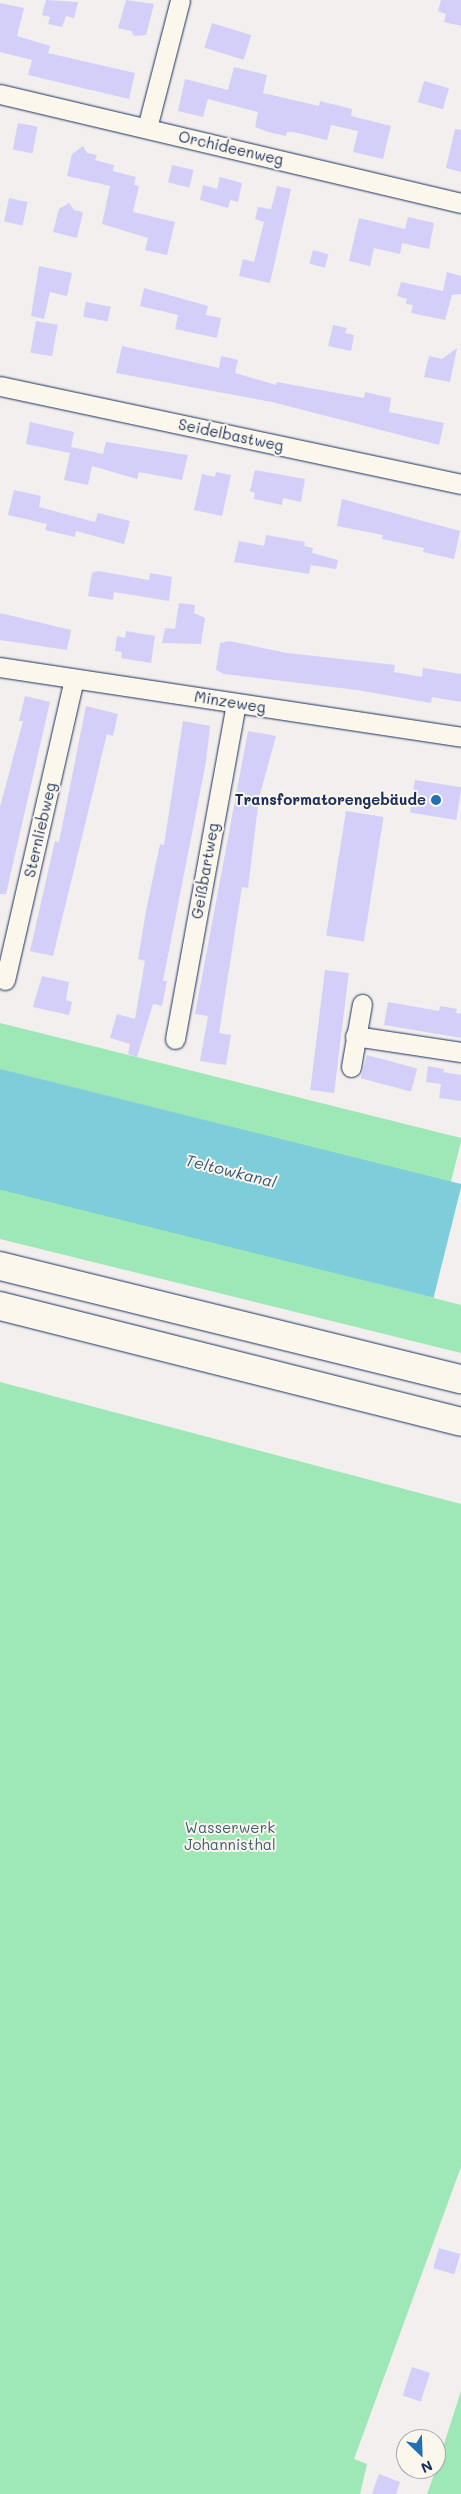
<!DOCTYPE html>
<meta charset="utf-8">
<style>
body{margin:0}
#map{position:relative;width:461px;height:2494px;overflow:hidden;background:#f3efee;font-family:Mali,sans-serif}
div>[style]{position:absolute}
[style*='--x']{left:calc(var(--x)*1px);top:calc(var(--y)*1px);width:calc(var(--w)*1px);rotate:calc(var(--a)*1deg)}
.green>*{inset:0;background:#9ee7b6;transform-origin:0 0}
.water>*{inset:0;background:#7ecdda;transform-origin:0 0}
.building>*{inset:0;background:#d3cff8;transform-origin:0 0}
.roads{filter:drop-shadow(0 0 1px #1b2f5e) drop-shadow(0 0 1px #1b2f5e)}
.minor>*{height:19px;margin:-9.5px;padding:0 9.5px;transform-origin:9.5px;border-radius:9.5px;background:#fbf7ec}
.motorway>*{height:28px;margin:-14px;padding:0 14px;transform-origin:14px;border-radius:14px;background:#fbf7ec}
.dots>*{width:14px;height:14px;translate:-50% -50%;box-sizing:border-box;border:2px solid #fbf7ec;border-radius:50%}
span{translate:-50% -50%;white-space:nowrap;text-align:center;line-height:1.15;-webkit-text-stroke:4px #fbf7ec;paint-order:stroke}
.street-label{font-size:15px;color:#1b2f5e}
.poi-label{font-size:15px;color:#1b2f5e;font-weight:700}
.right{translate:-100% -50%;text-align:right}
.park-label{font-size:15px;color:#3c5d74}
.water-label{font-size:16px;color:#34567d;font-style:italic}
.north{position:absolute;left:396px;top:2429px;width:50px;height:50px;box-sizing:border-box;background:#fbf7ec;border:1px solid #a1a7b3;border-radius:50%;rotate:156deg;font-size:14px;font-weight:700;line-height:20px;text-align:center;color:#1b2f5e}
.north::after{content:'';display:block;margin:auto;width:18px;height:22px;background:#1f6fb2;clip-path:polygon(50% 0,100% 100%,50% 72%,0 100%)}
</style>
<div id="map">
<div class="green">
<i style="left:0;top:1023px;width:476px;height:46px;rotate:14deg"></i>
<i style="clip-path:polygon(0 1186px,461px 1305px,461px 1353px,0 1239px)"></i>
<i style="clip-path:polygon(0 1382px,461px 1504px,461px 2167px,354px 2459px,367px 2464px,360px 2494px,0 2494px)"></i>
<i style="clip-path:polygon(461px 2391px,461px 2494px,427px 2494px,436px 2469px)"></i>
</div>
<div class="water">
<i style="left:0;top:1069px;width:476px;height:117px;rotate:14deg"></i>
</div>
<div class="building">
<i style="clip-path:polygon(46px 0,78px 2px,74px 18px,66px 16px,62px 27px,48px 24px,50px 17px,42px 15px)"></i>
<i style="clip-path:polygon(126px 0,154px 4px,146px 35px,134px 36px,131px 31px,118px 28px)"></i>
<i style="clip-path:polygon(441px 0,461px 0,461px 26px,444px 22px,446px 14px,438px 11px)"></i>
<i style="clip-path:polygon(0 3px,24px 8px,17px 36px,50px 46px,48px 53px,135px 73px,129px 99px,28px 75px,32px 60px,0 52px)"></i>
<i style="left:212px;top:23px;width:41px;height:26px;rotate:17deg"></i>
<i style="clip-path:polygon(234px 67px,267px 75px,263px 93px,319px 106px,320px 101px,352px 109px,351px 116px,391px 126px,383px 159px,353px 152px,358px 131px,331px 125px,327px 140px,293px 132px,287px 132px,286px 136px,268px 132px,255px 127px,258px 112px,208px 99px,203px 117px,178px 111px,185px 79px,228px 90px)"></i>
<i style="left:424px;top:81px;width:26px;height:22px;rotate:16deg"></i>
<i style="left:18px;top:123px;width:20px;height:27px;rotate:11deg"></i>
<i style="clip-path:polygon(455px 129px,461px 130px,461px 172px,446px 168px)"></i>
<i style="clip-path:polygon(83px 146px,87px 153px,97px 155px,95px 160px,114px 165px,113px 171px,136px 177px,134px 185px,139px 186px,133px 212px,175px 222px,167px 255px,145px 250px,148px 238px,102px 224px,110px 186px,67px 176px,72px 154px)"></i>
<i style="left:172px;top:165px;width:22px;height:18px;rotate:13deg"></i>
<i style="clip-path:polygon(220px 177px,242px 183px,238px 202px,230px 200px,228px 208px,200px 200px,203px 185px,217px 189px)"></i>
<i style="clip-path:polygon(277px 186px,291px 189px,270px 283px,239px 276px,243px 259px,254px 262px,264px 222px,255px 219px,258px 207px,271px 209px)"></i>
<i style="left:9px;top:198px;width:19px;height:24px;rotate:12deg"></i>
<i style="clip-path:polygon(69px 203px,74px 210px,83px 212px,77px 238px,53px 232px,59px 209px)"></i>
<i style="clip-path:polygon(408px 217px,434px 223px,429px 249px,402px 243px,400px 254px,374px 248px,370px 266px,349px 261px,359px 218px,405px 229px)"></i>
<i style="left:313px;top:250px;width:16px;height:14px;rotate:15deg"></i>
<i style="clip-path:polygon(39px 266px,72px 273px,67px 296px,50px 292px,44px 319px,31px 316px)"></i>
<i style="clip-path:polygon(447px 272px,461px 276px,461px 294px,452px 295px,445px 320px,411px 313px,413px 305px,406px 304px,407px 299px,397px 296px,401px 282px,443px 291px)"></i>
<i style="clip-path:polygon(144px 288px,208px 306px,206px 315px,221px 318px,217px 338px,175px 329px,178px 315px,140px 306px)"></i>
<i style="left:86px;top:302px;width:25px;height:15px;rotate:11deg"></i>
<i style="left:36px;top:321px;width:22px;height:32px;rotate:10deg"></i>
<i style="clip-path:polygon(333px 325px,347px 328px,345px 333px,354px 335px,351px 351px,328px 346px)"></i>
<i style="clip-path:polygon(122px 346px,219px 368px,221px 356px,238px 360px,235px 373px,276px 385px,277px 382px,364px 398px,365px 392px,391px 398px,389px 412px,444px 423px,439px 445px,272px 402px,116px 373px)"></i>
<i style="clip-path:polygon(457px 348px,450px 382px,424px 377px,429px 356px,442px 359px)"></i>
<i style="clip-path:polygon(30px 422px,74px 432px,71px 447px,103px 454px,106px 442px,188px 455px,182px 480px,139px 472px,137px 479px,92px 466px,88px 485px,64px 480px,70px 453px,26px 444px)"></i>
<i style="clip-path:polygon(255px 470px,305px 479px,301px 502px,283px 498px,282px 505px,254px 499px,255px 493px,250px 491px)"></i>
<i style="clip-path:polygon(216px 472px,231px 475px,222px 516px,194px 510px,202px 474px,215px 477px)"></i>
<i style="clip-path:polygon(14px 490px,41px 496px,39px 507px,95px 522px,98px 513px,130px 521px,124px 544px,76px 531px,75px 537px,45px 530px,47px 524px,8px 515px)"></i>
<i style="clip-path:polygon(342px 499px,460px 531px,454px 559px,423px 552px,424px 548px,382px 539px,383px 535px,337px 526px)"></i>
<i style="clip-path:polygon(266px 535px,305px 542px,304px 546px,313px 548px,312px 553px,338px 560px,336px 569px,311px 565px,309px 574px,234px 562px,239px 541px,264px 546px)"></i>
<i style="clip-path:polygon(98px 571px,149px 580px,150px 573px,172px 577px,169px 601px,114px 592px,113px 600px,88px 596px,92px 573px)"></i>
<i style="clip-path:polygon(179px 603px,195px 605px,194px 613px,205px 618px,201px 644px,162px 643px,165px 628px,175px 629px)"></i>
<i style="clip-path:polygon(0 613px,71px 630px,67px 650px,0 640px)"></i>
<i style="clip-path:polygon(126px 631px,155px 636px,151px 663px,121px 658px,122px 652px,115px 651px,117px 636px,125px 638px)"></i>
<i style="clip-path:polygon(229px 641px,287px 653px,395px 665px,394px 672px,422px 677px,423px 668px,461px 674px,461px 702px,432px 697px,431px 703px,357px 690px,224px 674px,216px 670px,220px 643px)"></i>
<i style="clip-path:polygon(25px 696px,50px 702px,6px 894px,0 894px,0 807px,23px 721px,19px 721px)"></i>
<i style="clip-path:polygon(86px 706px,118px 714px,113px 736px,107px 734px,53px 956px,30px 951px,55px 841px,59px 842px)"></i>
<i style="clip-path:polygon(183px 721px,210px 726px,206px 762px,163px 981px,167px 981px,162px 1006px,153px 1004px,137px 1057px,128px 1054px,130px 1044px,110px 1038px,117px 1014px,135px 1019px,145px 961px,138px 959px,146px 911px,160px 844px,164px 845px)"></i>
<i style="clip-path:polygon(248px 731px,276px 736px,259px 798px,248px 888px,242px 887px,219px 1033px,231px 1035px,226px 1065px,200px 1061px,208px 1016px,195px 1014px)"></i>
<i style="left:415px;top:780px;width:47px;height:33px;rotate:9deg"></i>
<i style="left:346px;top:811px;width:38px;height:126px;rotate:9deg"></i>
<i style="left:325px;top:970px;width:24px;height:121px;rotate:7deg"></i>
<i style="clip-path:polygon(42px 976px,69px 982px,66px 1000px,72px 1002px,69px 1015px,33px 1007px)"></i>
<i style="clip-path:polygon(388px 1002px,439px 1011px,440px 1006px,457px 1009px,456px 1013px,461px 1014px,461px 1038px,384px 1025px)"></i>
<i style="left:367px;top:1055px;width:52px;height:24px;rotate:15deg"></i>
<i style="clip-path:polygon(428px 1066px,444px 1069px,442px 1080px,443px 1072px,461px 1075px,461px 1101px,439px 1098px,441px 1084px,426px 1082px)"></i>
<i style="left:439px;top:2248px;width:22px;height:21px;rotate:16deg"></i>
<i style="left:412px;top:2367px;width:19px;height:30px;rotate:18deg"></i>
<i style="clip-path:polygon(379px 2474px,400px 2482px,396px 2494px,372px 2494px)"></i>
</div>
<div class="roads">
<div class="minor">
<i style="--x:0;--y:94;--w:474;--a:13.3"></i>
<i style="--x:147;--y:128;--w:132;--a:-75.5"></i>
<i style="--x:0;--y:386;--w:471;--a:12"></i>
<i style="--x:0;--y:667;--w:466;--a:8.6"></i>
<i style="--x:5;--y:980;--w:309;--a:-77.1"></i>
<i style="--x:355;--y:1036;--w:107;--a:8.6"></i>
<i style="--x:175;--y:1039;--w:341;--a:-79.7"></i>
<i style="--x:351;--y:1067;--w:64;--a:-80.1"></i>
</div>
<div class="motorway">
<i style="--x:0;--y:1266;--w:475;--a:13.8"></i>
<i style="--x:0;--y:1306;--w:475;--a:14.1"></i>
</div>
</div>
<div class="dots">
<i style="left:436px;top:800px;background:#1f6fb2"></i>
</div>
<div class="street-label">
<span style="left:231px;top:148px;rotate:13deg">Orchideenweg</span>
<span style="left:231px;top:435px;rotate:12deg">Seidelbastweg</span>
<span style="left:230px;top:702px;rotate:9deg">Minzeweg</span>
<span style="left:40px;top:830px;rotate:-77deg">Sternliebweg</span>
<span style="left:205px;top:871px;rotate:-80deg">Geißbartweg</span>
</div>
<div class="poi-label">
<span class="right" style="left:426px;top:800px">Transformatorengebäude</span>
</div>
<div class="park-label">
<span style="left:230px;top:1836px">Wasserwerk<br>Johannisthal</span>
</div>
<div class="water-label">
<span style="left:231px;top:1171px;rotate:14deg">Teltowkanal</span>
</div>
<div class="north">N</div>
</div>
